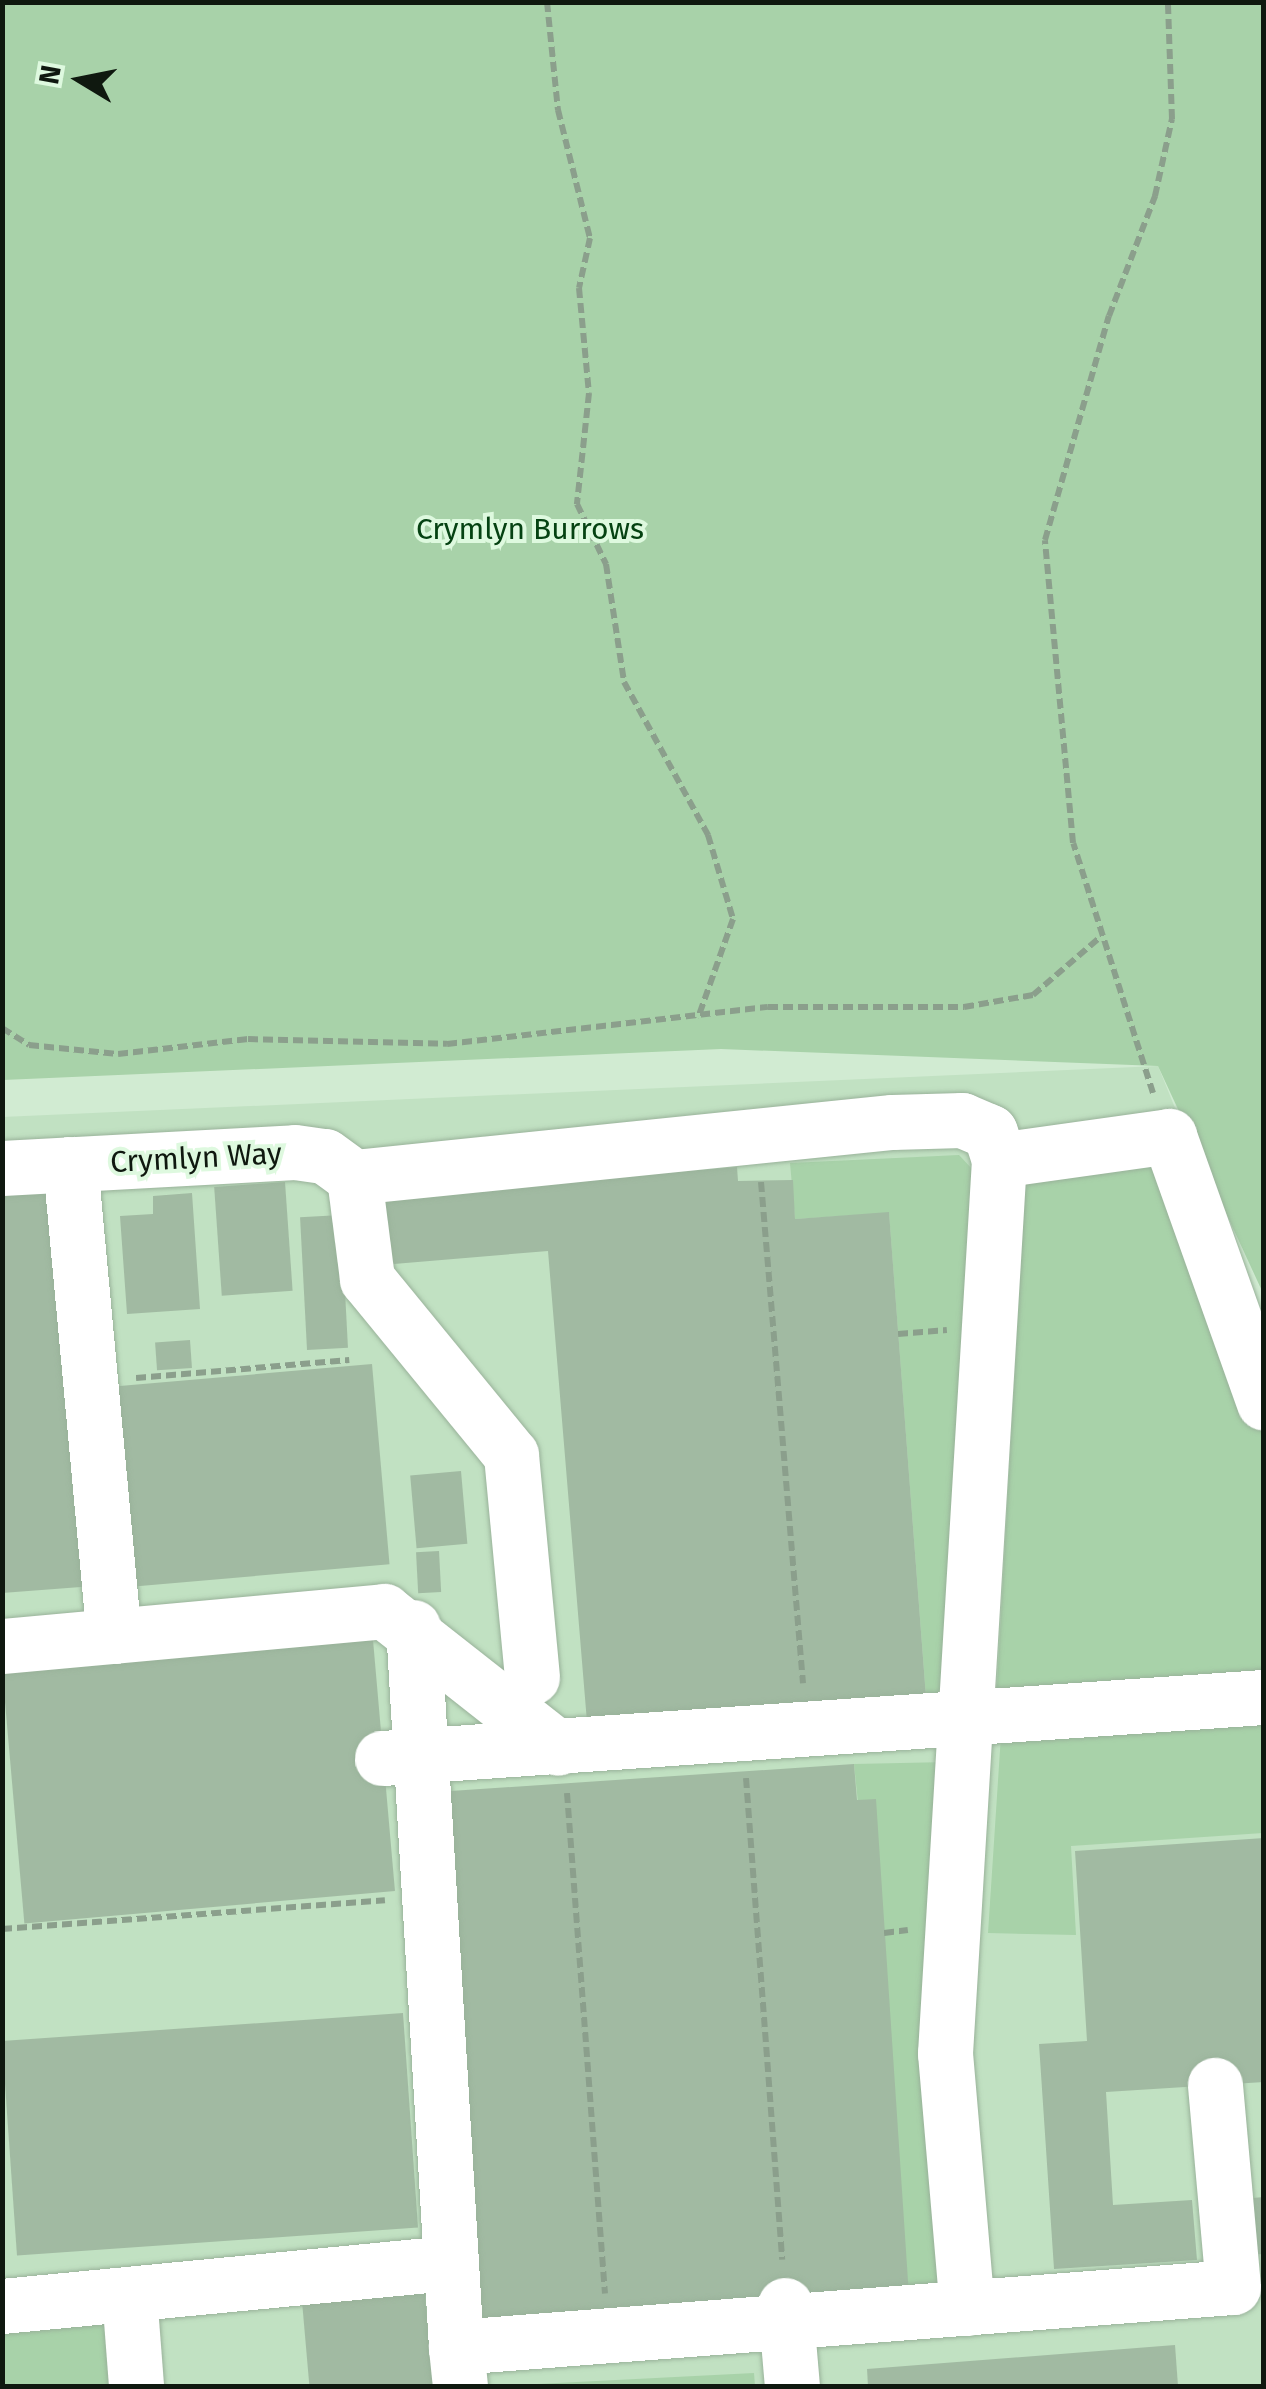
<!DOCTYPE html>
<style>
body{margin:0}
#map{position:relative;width:1266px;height:2389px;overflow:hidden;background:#d1ebd2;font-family:"Fira Sans",sans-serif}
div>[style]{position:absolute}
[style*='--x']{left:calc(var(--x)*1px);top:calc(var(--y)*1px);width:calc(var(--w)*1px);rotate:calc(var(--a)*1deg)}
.built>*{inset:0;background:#c1e1c2}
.green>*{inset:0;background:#a8d2a9}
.building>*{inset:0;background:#a1baa2;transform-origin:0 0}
.path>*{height:6px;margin-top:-3px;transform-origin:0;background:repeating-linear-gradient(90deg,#8b9f8c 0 10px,transparent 0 15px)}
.roads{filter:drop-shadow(0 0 2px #99b29a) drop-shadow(0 0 2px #99b29a)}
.minor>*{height:55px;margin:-27.5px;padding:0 27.5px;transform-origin:27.5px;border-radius:27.5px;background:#fff}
span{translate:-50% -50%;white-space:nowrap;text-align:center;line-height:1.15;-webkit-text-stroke:8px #def9df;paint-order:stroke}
.park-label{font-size:30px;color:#054212}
.street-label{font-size:30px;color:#0f180f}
.frame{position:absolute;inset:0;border:5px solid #0f180f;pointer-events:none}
.north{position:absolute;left:30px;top:30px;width:100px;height:100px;-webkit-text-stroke:8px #def9df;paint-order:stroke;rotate:280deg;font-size:28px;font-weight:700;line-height:40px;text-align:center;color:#0f180f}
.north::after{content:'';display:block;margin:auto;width:35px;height:45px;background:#0f180f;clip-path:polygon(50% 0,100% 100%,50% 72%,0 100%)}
</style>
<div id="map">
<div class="built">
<i style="clip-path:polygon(1158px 1066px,1263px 1324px,1263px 2386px,3px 2386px,2px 1117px)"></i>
</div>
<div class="green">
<i style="clip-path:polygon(2px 3px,1263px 3px,1263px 1293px,1158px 1066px,721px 1049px,3px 1080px)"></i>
<i style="clip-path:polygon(1162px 1154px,1263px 1431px,1263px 1687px,996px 1704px,1026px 1171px)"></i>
<i style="clip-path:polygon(959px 1155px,974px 1171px,946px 1699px,926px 1697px,889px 1213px,795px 1219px,790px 1163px)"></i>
<i style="clip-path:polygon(1263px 1713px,1263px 1833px,1071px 1846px,1076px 1935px,988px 1933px,1001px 1735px)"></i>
<i style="clip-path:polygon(948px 1762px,940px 2290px,909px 2296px,854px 1764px)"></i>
<i style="clip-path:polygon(118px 2315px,123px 2386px,3px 2386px,3px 2324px)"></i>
<i style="clip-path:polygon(754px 2373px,755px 2386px,497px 2386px)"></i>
</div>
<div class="building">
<i style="clip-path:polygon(737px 1167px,738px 1181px,793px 1180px,795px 1219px,889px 1212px,926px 1697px,587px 1722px,548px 1251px,382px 1265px,376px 1197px)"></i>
<i style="left:285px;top:1182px;width:109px;height:71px;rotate:86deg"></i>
<i style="clip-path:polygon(64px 1190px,94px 1586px,2px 1593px,2px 1195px)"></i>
<i style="clip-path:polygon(192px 1193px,200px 1309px,127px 1314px,120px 1216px,153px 1214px,153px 1196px)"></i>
<i style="left:341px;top:1215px;width:133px;height:41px;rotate:87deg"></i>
<i style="left:190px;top:1340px;width:28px;height:35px;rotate:86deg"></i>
<i style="left:372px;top:1364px;width:201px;height:262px;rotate:85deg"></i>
<i style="left:461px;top:1471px;width:73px;height:51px;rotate:85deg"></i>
<i style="left:439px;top:1551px;width:41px;height:23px;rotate:87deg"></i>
<i style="left:373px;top:1640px;width:252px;height:372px;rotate:85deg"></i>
<i style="clip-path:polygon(854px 1764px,857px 1800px,876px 1799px,909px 2296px,472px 2326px,436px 1792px)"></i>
<i style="clip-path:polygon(1264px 1838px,1264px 2082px,1106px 2092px,1113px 2205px,1192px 2200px,1197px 2260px,1054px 2269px,1039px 2044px,1087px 2041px,1075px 1851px)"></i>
<i style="left:403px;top:2013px;width:215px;height:402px;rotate:86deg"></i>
<i style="clip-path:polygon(1264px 2197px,1264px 2254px,1245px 2255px,1241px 2199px)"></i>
<i style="left:423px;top:2273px;width:113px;height:123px;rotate:85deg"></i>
<i style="clip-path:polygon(1175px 2345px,1178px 2386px,868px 2386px,867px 2369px)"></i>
</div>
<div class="path">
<i style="--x:547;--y:2;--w:109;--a:84.2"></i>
<i style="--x:558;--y:110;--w:132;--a:76"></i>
<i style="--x:590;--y:238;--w:51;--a:102.4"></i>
<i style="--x:579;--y:288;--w:105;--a:84.6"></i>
<i style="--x:589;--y:393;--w:112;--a:96.2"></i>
<i style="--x:577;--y:504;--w:67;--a:64.2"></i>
<i style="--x:606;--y:564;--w:119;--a:81.3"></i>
<i style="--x:624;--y:682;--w:175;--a:61.2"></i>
<i style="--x:708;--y:835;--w:88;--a:73.4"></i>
<i style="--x:733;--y:919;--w:105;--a:109.5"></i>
<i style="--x:2;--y:1028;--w:32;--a:32"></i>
<i style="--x:29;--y:1045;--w:89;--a:5.8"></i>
<i style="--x:118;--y:1054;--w:131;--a:-6.6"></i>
<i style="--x:248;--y:1039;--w:199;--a:1.4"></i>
<i style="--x:447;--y:1044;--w:323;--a:-6.6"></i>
<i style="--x:768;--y:1007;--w:196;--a:0"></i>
<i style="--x:964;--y:1007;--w:70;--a:-9.9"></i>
<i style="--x:1033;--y:995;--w:87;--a:-40.8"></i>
<i style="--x:1153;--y:1093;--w:262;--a:-107.7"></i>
<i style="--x:1073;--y:843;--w:304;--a:-95.3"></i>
<i style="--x:1045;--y:540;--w:233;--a:-74.1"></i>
<i style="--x:1109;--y:316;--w:129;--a:-69"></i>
<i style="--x:1155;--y:196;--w:79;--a:-77.6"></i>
<i style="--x:1172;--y:119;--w:117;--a:-92"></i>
<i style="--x:761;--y:1182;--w:503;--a:85.21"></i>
<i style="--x:898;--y:1334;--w:49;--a:-4.7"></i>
<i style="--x:136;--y:1378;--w:214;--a:-4.8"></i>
<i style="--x:746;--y:1778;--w:483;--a:85.7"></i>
<i style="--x:567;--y:1793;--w:502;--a:85.66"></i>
<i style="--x:2;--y:1929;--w:384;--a:-4.3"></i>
<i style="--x:884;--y:1933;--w:24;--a:-7"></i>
</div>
<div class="roads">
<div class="minor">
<i style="--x:999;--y:1160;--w:172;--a:-8"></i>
<i style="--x:1169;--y:1136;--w:283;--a:70.4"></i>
<i style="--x:70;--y:1164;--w:474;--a:84.7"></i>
<i style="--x:2;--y:1168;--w:293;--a:-3.1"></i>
<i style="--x:295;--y:1152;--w:30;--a:8"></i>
<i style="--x:325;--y:1156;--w:36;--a:36"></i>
<i style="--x:354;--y:1177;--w:541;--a:-5.84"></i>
<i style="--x:892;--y:1122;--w:70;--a:-1.6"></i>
<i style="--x:962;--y:1120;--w:30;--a:23"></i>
<i style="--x:990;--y:1132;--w:29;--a:72"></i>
<i style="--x:999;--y:1160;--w:895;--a:93.46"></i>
<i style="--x:945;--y:2053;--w:256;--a:85.1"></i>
<i style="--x:354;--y:1177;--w:103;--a:82.7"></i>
<i style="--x:367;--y:1279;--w:227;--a:50.7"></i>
<i style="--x:511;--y:1455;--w:223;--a:84.6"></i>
<i style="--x:413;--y:1627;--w:721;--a:86.58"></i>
<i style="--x:2;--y:1646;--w:384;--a:-5.2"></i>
<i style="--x:384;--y:1611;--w:221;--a:38.2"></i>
<i style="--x:382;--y:1758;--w:884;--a:-3.96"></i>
<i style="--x:129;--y:2294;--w:92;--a:85.6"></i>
<i style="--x:785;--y:2305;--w:81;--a:85.1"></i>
<i style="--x:2;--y:2306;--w:451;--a:-5.5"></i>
<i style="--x:460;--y:2386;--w:39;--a:-96"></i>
<i style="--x:456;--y:2347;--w:779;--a:-4.42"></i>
<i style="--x:1233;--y:2287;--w:203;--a:-95.1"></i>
</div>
</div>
<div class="park-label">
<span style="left:530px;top:529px">Crymlyn Burrows</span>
</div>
<div class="street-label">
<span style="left:196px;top:1158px;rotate:-3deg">Crymlyn Way</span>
</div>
<div class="frame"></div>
<div class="north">N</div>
</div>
